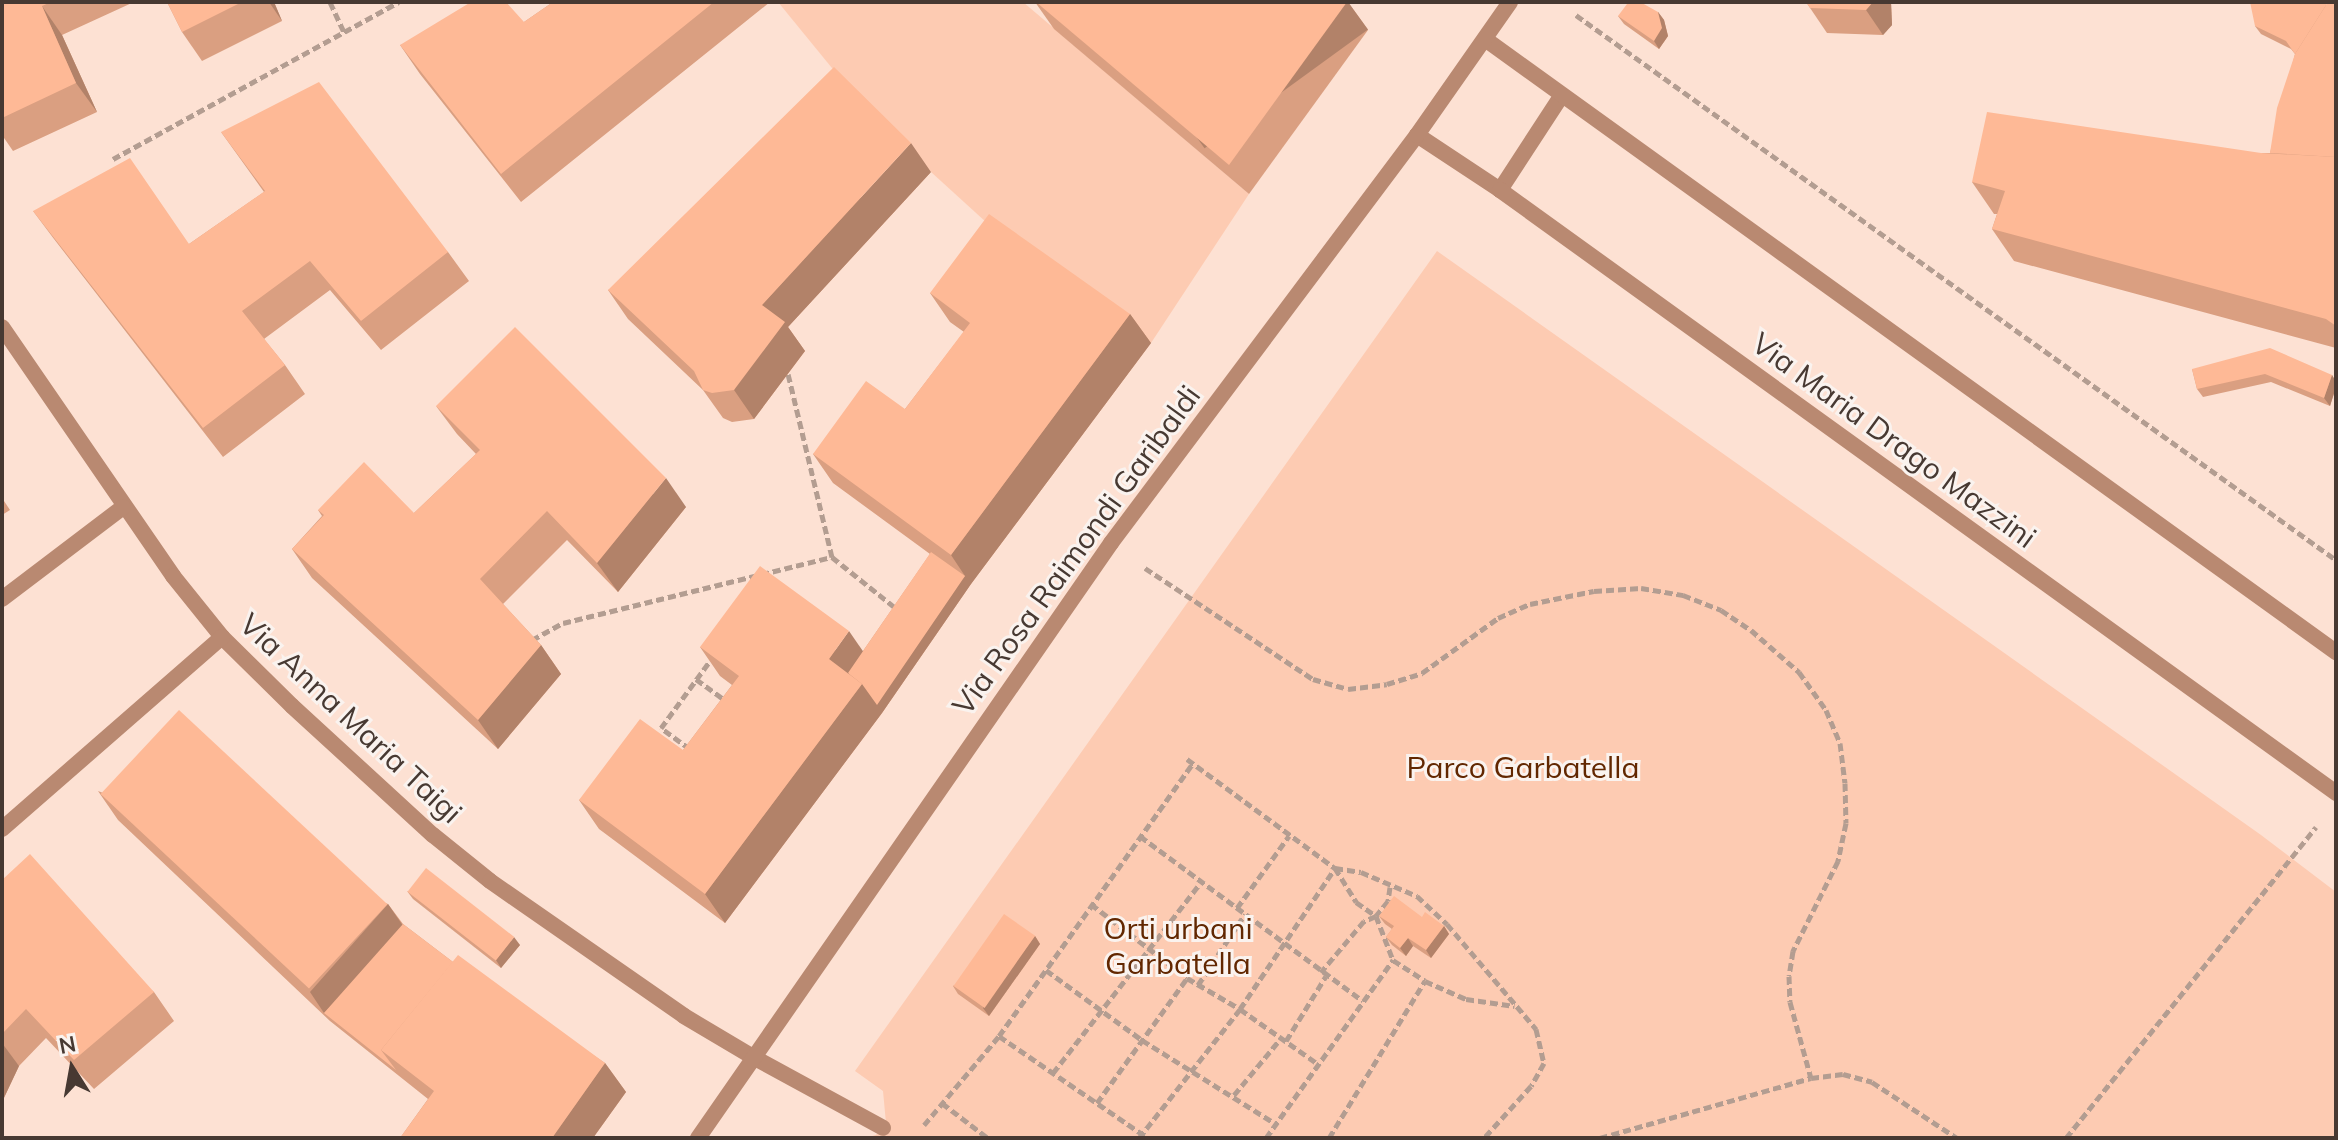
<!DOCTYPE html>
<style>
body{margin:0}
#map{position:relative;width:2338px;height:1140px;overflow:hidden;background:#fde1d3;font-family:Mulish,sans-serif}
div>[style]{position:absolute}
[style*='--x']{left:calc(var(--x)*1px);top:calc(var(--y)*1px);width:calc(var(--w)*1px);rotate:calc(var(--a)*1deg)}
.green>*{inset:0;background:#fdcbb2}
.path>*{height:5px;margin-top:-2.5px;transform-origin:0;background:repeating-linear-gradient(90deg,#b39d91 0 8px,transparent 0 12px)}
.lane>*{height:16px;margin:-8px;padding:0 8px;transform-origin:8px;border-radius:8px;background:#b98971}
.street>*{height:16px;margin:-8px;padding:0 8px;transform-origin:8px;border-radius:8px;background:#b98971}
.wall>*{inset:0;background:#da9f81}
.shaded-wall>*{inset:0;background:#b28269;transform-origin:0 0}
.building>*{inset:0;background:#feb996;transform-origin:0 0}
span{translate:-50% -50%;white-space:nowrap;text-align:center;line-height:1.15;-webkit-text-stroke:6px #faf3ef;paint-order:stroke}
.street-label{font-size:30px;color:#473932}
.park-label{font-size:30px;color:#622700}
.frame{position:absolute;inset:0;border:4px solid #473932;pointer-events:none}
.north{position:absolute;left:32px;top:1028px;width:80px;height:80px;-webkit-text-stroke:6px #faf3ef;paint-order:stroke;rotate:349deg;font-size:22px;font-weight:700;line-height:32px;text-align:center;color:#473932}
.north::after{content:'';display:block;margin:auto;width:28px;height:36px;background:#473932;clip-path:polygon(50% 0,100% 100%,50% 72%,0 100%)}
</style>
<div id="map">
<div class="green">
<i style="clip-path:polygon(778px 2px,1023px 2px,1249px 194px,1151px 343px,1009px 243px,931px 172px,854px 95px)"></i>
<i style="clip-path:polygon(1437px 251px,2261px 835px,2336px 892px,2336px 1138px,865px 1138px,876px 1135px,886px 1123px,883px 1091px,855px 1071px)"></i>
</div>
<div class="path">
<i style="--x:330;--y:2;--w:33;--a:65"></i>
<i style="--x:1576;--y:15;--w:935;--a:35.64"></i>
<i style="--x:113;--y:159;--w:326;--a:-28.8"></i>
<i style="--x:832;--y:557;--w:83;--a:38.7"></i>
<i style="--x:1145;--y:568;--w:201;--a:33.5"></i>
<i style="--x:1313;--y:679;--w:36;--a:16"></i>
<i style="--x:1348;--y:689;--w:39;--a:-7"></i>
<i style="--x:1387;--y:684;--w:37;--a:-17"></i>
<i style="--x:1422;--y:673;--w:94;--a:-35.9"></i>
<i style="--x:1498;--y:618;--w:35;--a:-24"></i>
<i style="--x:1530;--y:604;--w:65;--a:-11.5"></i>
<i style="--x:1594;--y:591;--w:47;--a:-3.7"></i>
<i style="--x:1641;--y:588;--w:43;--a:9.5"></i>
<i style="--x:1683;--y:595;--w:41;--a:21.5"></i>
<i style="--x:1721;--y:610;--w:36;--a:34"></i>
<i style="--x:1751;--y:630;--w:64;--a:41.2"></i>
<i style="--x:1799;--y:672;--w:47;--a:54.6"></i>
<i style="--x:1826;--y:710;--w:36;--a:67"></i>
<i style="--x:1840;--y:743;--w:40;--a:82.9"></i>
<i style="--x:1845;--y:783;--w:40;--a:88.6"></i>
<i style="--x:1846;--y:823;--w:39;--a:102"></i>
<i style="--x:1838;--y:861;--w:101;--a:116.6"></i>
<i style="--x:1793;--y:951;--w:25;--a:99"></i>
<i style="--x:1789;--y:976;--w:26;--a:88"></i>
<i style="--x:1790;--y:1002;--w:79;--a:74.6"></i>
<i style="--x:532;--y:640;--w:35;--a:-29"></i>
<i style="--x:563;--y:623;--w:277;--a:-13.8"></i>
<i style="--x:832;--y:557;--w:188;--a:-103.5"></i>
<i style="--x:696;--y:679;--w:39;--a:36"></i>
<i style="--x:690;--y:749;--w:36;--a:-144"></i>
<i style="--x:661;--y:728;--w:87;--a:-53.9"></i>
<i style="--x:1187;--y:759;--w:184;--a:36.4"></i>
<i style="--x:1335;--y:868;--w:40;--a:58"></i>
<i style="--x:1356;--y:902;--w:24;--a:35"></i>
<i style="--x:1376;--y:916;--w:13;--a:157"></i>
<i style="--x:1364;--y:921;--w:67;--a:130.1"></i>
<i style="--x:1140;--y:836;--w:277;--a:36.5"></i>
<i style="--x:1335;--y:868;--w:26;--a:9"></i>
<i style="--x:1361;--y:872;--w:61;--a:23.2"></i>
<i style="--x:1417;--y:896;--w:41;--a:43"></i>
<i style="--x:1447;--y:924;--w:138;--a:49.7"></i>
<i style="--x:1536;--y:1029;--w:35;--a:77"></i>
<i style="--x:1544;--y:1063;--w:26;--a:119"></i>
<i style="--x:1531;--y:1086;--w:70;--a:132.1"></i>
<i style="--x:1390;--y:887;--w:14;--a:98"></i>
<i style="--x:1388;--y:901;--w:19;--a:129"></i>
<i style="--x:1376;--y:916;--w:47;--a:68.9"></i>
<i style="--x:1393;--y:960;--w:38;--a:33"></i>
<i style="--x:1425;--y:981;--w:45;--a:23.7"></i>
<i style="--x:1466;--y:999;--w:49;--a:8.3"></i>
<i style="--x:1091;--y:904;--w:121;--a:37.6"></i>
<i style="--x:1187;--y:978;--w:61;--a:30.3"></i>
<i style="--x:1240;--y:1009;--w:95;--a:35.2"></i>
<i style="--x:1237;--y:908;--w:89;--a:-54.2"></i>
<i style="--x:1046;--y:970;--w:119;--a:36.1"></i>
<i style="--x:1142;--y:1040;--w:158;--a:32.1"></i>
<i style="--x:1198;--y:985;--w:85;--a:-56.5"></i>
<i style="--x:999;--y:1036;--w:181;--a:34.4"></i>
<i style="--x:1286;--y:1041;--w:76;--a:-58.4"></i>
<i style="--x:1053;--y:1073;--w:243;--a:-52.2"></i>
<i style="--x:1234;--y:1095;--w:75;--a:-50.4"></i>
<i style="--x:942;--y:1103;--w:58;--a:37.3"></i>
<i style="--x:1097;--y:1103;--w:154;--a:-54.2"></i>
<i style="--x:924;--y:1125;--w:116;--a:-49.9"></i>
<i style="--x:999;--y:1036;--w:335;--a:-54.6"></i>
<i style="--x:1139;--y:1138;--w:164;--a:-51.9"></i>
<i style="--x:1240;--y:1009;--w:170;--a:-56"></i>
<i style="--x:1266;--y:1138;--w:219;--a:-54.5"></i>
<i style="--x:1329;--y:1138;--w:184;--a:-58.6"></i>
<i style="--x:1600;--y:1138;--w:219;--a:-15.9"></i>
<i style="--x:1811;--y:1078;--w:32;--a:-7"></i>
<i style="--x:1843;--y:1074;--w:30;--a:15"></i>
<i style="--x:1872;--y:1082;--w:102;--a:33.4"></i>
<i style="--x:2066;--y:1138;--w:399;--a:-51.2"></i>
</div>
<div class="lane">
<i style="--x:1500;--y:190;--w:113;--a:-56.9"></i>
<i style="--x:753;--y:1057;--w:148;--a:28.6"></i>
</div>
<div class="street">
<i style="--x:1485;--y:39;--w:1049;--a:35.77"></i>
<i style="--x:1417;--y:135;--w:100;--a:33.5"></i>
<i style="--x:1500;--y:190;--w:1031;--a:35.8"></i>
<i style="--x:2;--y:327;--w:302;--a:55.5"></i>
<i style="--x:173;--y:576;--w:78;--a:51.2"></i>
<i style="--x:222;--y:637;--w:98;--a:44.6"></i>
<i style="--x:292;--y:706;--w:191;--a:42.5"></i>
<i style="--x:433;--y:835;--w:73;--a:38.9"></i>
<i style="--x:490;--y:881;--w:236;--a:34.8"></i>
<i style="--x:684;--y:1016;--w:80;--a:30.7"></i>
<i style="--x:2;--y:599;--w:152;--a:-37.2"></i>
<i style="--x:2;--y:829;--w:292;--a:-41.1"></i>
<i style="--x:698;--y:1138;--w:724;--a:-55.23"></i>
<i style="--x:1111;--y:543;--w:510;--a:-53.13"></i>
<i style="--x:1417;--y:135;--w:162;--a:-55"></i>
</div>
<div class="wall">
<i style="clip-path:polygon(2px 2px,134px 2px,62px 35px,97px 112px,13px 151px,2px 135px)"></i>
<i style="clip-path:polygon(167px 2px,274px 2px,282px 21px,202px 61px,182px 32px)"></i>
<i style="clip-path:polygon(553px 2px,770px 2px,521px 202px,420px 74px,400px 45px,524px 22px)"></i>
<i style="clip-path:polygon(1035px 2px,1348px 2px,1368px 30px,1249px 194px,1054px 29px)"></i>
<i style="clip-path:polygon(1806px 2px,1891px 2px,1892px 25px,1883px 35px,1827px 33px)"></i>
<i style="clip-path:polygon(2336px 2px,2336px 348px,2014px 261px,1992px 229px,1997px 214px,1994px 214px,1972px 182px,2261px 153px,2270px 153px,2295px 54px,2291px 49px,2261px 34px,2255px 26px)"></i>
<i style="clip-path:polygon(1658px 12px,1664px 20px,1668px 36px,1659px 49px,1624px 24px,1618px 16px)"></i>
<i style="clip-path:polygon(221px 132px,448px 252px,469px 281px,381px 350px,330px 290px,264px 339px,285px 365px,305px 394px,223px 457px,54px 239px,33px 211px,189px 244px,264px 192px)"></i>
<i style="clip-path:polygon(931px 172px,788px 327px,805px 351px,754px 419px,732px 422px,723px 418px,703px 390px,628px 319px,608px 290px)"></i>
<i style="clip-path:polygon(930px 293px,1130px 314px,1151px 343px,971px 584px,882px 713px,725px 923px,599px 829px,579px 800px,683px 750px,732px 685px,720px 676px,700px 647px,863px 651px,930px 554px,833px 483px,813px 454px,905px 409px,964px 332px,950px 322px)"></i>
<i style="clip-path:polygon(2192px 369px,2332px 375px,2336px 382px,2336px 387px,2330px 406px,2271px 382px,2203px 397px,2197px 389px)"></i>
<i style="clip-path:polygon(436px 406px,686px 507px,618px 592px,567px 540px,503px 604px,541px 645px,561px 674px,498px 749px,312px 578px,292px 549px,322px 516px,318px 510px,414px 513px,476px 454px,457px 434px)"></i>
<i style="clip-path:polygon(2px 498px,10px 510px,2px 515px)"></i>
<i style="clip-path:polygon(98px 791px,388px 904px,403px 924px,453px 962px,605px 1063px,626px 1092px,593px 1138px,400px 1138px,428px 1099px,330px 1021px,118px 820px)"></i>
<i style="clip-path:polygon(2px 880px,154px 992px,174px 1021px,94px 1089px,46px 1038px,19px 1066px,2px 1102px)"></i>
<i style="clip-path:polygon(407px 891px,520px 945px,501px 968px,413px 899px)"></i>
<i style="clip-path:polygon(1379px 916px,1422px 917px,1444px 926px,1449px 934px,1431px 958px,1413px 946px,1406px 956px,1392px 945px,1386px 937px,1392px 929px,1385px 924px)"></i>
<i style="clip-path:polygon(1035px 936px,1040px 944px,989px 1016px,958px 994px,953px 986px)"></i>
</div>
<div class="shaded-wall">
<i style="clip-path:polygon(269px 2px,274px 2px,282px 21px)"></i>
<i style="left:1348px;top:2px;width:34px;height:202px;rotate:54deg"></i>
<i style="clip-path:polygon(1873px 2px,1891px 2px,1892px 25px,1883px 35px,1866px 10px)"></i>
<i style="clip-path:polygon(42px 6px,62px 35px,97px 112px,76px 83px)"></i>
<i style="clip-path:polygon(1658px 12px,1664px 20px,1668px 36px,1659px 49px,1654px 41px)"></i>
<i style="clip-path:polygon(911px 143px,931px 172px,788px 327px,805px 351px,754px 419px,734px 390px,762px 305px)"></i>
<i style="clip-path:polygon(1130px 314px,1151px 343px,971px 584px,882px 713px,725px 923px,705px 894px,862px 684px,965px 576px,951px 555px)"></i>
<i style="clip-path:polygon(2332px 375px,2336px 382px,2336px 387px,2330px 406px,2324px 398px)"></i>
<i style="clip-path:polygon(666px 478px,686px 507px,618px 592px,597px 563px)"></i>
<i style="clip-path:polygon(849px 631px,869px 660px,843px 679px,829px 659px)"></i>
<i style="clip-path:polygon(541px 645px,561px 674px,498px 749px,478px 720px)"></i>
<i style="clip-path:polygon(388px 904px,408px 933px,324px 1013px,310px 992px)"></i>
<i style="clip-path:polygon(1444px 926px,1449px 934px,1431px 958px,1426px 950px)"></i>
<i style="clip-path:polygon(1035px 936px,1040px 944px,989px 1016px,983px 1008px)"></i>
<i style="clip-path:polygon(514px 937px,520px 945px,501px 968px,496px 960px)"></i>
<i style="clip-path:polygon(1408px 938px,1413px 946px,1406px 956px,1400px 948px)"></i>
<i style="clip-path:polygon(2px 1043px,19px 1066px,2px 1102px)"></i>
<i style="clip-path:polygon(605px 1063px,626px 1092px,593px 1138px,552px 1138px)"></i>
</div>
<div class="building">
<i style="clip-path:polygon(2px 2px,51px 2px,42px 6px,76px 83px,2px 118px)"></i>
<i style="clip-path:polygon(167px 2px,242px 2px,182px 32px)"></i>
<i style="clip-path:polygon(471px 2px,506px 2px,524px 22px,553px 2px,714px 2px,501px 174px,400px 45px)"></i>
<i style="clip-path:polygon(1036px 2px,1347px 2px,1229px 165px)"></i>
<i style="clip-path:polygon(1806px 2px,1873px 2px,1866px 10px,1810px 8px)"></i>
<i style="clip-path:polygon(2250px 2px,2328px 2px,2295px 54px,2286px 41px,2255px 26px)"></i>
<i style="clip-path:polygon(2328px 2px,2336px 2px,2336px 157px,2270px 153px,2277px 108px,2295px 54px)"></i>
<i style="clip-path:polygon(1642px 3px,1658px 12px,1662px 28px,1654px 41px,1618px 16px,1627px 4px)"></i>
<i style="clip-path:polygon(834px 67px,911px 143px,762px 305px,785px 322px,734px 390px,712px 393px,703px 390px,694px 371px,608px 290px)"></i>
<i style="clip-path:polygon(319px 82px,448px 252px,361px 321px,310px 261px,242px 311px,285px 365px,203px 428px,33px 211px,130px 158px,189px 244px,265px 191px,221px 132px)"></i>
<i style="clip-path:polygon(1987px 112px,2261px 153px,2336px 157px,2336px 326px,2326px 319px,1992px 229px,2005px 191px,1972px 182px)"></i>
<i style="clip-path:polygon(989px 214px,1130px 314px,951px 555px,813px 454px,866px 381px,905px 409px,970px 323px,930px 293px)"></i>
<i style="clip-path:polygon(515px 327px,666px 478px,597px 563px,547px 511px,480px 579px,541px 645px,478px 720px,292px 549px,324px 515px,318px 510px,364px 462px,414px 513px,480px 450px,436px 406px)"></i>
<i style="clip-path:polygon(2270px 348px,2332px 375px,2324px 398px,2265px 374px,2197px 389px,2192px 369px)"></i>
<i style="clip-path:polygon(931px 552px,965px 576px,877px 705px,862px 684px,848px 673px)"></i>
<i style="clip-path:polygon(760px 566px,849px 631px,829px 659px,862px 684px,705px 894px,579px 800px,640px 719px,683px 750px,739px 676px,700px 647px)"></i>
<i style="left:179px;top:710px;width:285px;height:115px;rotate:43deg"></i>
<i style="clip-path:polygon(30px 854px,154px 992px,74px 1060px,26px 1009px,2px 1034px,2px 880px)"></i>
<i style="left:426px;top:868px;width:112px;height:30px;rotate:38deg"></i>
<i style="clip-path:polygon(1394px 896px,1422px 917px,1425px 912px,1444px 926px,1426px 950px,1408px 938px,1400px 948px,1386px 937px,1394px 926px,1379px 916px)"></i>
<i style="left:1004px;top:914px;width:38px;height:88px;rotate:35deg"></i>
<i style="clip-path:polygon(403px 924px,453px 962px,381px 1050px,396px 1070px,324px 1013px)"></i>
<i style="clip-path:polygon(458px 955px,605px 1063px,552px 1138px,400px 1138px,434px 1091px,381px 1050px)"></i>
</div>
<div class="street-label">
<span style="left:1894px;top:440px;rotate:36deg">Via Maria Drago Mazzini</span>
<span style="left:1076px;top:550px;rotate:-54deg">Via Rosa Raimondi Garibaldi</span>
<span style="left:351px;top:718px;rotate:43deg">Via Anna Maria Taigi</span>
</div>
<div class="park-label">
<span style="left:1523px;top:767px">Parco Garbatella</span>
<span style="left:1178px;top:945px">Orti urbani<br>Garbatella</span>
</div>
<div class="frame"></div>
<div class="north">N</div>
</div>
